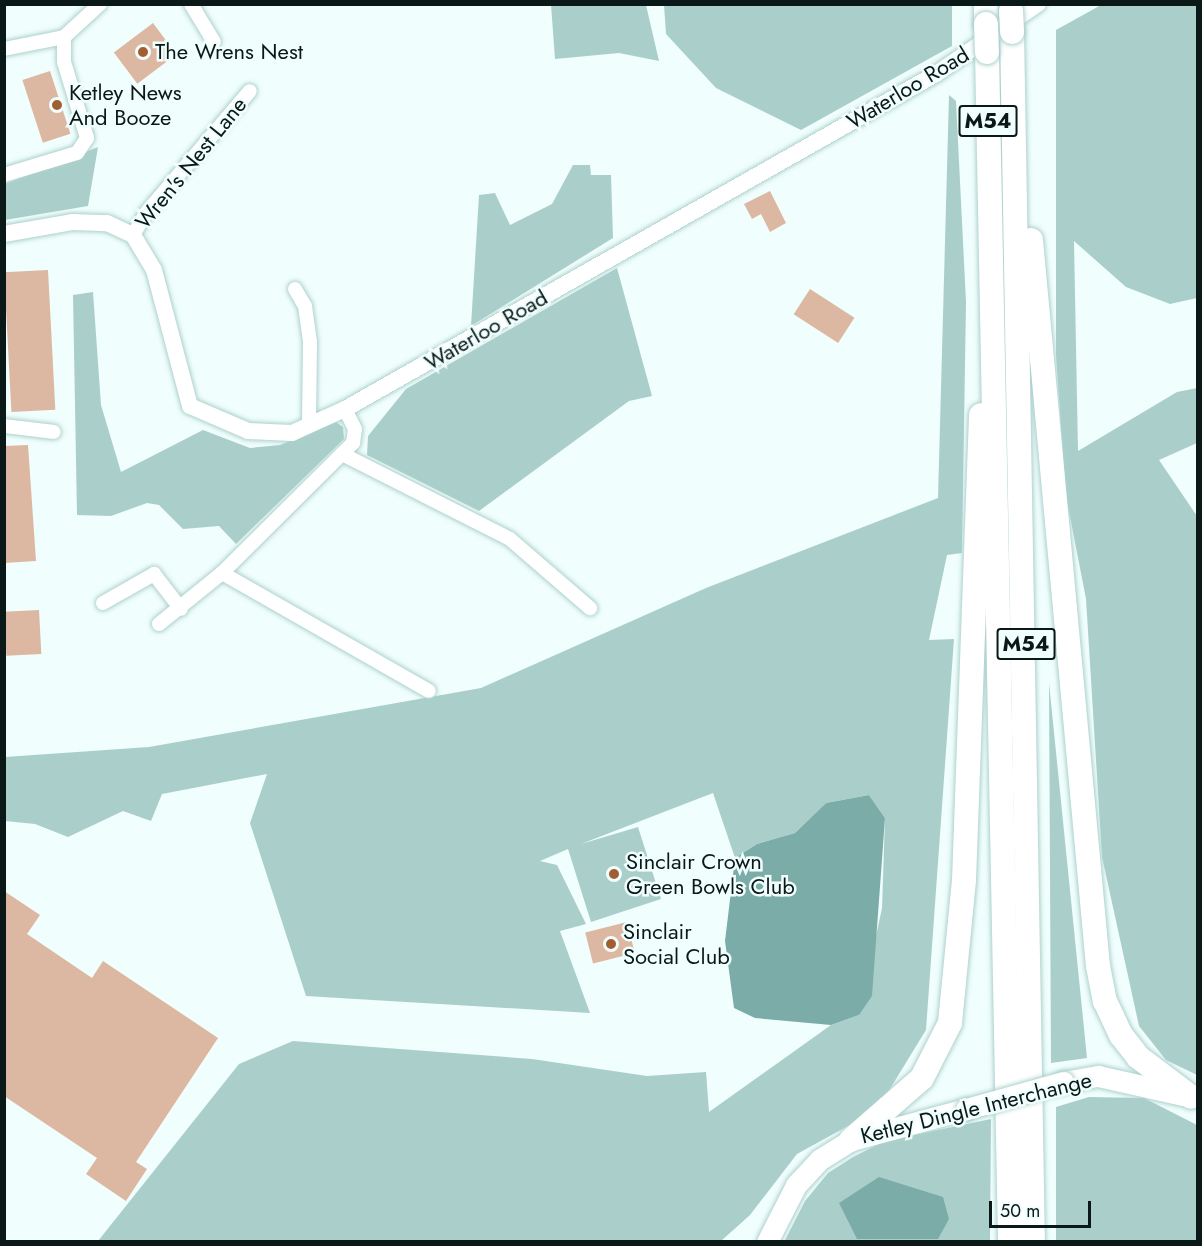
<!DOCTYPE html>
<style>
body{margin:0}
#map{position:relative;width:1202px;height:1246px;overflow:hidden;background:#f0fefd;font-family:Jost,sans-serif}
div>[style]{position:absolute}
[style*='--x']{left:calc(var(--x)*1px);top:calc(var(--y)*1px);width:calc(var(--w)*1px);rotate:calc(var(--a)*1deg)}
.green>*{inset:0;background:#aacfcb}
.water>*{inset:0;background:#7baca7}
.building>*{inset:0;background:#dcb7a1;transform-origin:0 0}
.roads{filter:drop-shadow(0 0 2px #acd1cd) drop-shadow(0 0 2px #acd1cd)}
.minor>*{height:14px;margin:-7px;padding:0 7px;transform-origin:7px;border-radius:7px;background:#fff}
.tertiary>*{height:16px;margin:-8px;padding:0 8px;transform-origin:8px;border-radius:8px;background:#fff}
.primary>*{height:21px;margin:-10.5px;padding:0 10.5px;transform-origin:10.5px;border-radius:10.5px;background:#fff}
.motorway>*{height:24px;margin:-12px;padding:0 12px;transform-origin:12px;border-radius:12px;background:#fff}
.bridges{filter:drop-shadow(0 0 2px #acd1cd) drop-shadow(0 0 2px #acd1cd)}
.primary-bridge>*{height:21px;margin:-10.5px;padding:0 10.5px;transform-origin:10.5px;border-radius:10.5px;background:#fff}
.motorway-bridge>*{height:24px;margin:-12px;padding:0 12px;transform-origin:12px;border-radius:12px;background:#fff}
.dots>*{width:16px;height:16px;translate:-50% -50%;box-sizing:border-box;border:3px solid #f0fefd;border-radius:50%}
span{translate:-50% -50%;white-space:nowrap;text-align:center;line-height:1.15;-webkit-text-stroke:5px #f0fefd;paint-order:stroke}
.shield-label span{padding:2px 4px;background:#f0fefd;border:2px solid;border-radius:4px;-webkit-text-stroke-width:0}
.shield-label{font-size:21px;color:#0a1817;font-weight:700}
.poi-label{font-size:22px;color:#0a1817}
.left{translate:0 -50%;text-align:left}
.street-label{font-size:22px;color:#0a1817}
.frame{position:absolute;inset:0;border:6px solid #0a1817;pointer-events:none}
.scale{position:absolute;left:989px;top:1201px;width:102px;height:27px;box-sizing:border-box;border:3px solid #0a1817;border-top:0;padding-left:8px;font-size:18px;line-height:21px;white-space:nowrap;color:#0a1817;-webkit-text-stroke:4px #f0fefd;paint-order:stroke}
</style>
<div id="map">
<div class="green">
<i style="clip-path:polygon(551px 5px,646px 5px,659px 61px,619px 53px,555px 59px)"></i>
<i style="clip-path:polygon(664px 5px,952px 5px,952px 46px,801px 130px,716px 88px,666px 34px)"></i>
<i style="clip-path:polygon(1101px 5px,1197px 5px,1197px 298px,1170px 304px,1126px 287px,1074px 241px,1078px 451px,1177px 392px,1197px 388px,1197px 443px,1159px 460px,1197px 516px,1197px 1075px,1166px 1060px,1139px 1026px,1102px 857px,1086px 599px,1066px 496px,1056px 356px,1056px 30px)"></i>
<i style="clip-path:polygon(949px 95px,956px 101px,966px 302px,962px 553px,947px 555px,929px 640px,954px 639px,926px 1030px,877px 1110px,797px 1154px,750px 1215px,721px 1241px,98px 1241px,239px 1064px,293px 1041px,532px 1059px,647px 1076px,706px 1072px,709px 1112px,831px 1025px,859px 1015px,882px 908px,885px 818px,869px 795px,826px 803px,795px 833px,757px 844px,735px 858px,713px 793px,581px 844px,638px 827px,661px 899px,591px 922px,568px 849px,540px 861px,557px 865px,586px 924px,560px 931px,590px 1013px,306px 996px,250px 823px,267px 774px,162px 794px,151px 821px,123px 811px,68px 837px,35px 824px,5px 821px,5px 757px,149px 747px,481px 688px,706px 588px,938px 498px)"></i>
<i style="clip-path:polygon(98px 147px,88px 206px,5px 220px,5px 184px)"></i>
<i style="clip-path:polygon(573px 165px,590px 165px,591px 175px,611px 175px,613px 238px,471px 326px,479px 195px,495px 193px,510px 225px,552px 204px)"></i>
<i style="clip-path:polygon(617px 268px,652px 396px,629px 401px,479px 511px,367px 455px,368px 436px,406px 389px)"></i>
<i style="clip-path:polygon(93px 292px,101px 405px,121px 472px,203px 430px,250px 448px,280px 445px,336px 422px,343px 427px,344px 439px,236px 544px,219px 526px,183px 529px,159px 505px,147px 503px,111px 516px,77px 515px,73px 295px)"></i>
<i style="clip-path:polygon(1049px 683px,1087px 1058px,1051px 1063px)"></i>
<i style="clip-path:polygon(1089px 1097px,1144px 1098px,1197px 1125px,1197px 1241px,1056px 1241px,1056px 1107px)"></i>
<i style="clip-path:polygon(991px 1119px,990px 1241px,784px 1242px,805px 1201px,828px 1173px,853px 1157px,885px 1141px)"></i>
</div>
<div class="water">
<i style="clip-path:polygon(869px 795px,885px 818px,872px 996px,859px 1015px,831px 1025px,755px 1018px,734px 1008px,725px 941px,735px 858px,757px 844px,795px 833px,826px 803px)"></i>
<i style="clip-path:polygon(879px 1177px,943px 1197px,949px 1219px,938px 1239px,857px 1239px,839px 1203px)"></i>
</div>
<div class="building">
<i style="left:153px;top:23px;width:39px;height:49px;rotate:53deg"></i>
<i style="left:50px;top:71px;width:66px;height:29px;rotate:72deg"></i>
<i style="clip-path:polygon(770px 191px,786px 223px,770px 232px,761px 214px,752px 219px,744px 204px)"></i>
<i style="left:48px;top:270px;width:140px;height:44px;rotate:87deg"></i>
<i style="left:810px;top:289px;width:53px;height:30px;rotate:33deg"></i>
<i style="clip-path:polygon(28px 445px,36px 561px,4px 563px,4px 446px)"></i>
<i style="left:39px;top:610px;width:44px;height:35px;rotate:87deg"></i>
<i style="clip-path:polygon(4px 891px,40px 915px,27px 934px,92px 978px,103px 961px,218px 1038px,136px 1162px,147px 1169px,126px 1201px,86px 1174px,97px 1158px,4px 1096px)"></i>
<i style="left:627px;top:922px;width:32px;height:43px;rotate:76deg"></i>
</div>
<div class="roads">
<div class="minor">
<i style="--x:191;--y:4;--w:44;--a:58.8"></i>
<i style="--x:4;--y:49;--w:61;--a:-11.3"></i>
<i style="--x:64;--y:37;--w:49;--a:-42.5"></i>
<i style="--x:4;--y:175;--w:76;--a:-16.8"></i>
<i style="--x:77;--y:153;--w:18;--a:-56"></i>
<i style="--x:87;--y:138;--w:79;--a:-106.8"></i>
<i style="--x:64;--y:62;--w:25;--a:-90"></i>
<i style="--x:133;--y:235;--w:26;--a:-59"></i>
<i style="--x:146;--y:213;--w:160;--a:-49.6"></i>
<i style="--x:295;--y:289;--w:20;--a:60"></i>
<i style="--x:305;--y:306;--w:36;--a:82"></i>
<i style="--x:310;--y:342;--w:83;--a:90.7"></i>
<i style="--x:4;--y:426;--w:50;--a:6.8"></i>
<i style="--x:342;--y:454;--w:188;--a:26.8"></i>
<i style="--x:510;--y:539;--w:106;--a:40.8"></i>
<i style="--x:222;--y:573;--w:238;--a:29.7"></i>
<i style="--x:103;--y:603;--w:59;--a:-29.6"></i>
<i style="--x:154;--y:574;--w:44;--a:52.4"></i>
<i style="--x:159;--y:624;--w:81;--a:-39"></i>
<i style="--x:222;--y:573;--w:185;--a:-44.8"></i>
<i style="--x:353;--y:443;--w:14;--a:-82"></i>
<i style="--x:355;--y:429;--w:22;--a:-117"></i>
</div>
<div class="tertiary">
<i style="--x:4;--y:234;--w:69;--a:-10"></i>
<i style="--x:72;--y:222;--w:35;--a:2"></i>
<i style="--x:107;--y:223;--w:29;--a:25"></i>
<i style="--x:133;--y:235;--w:41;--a:59"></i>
<i style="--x:154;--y:270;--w:141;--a:75.2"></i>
<i style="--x:190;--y:406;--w:63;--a:23.3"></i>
<i style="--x:248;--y:431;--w:44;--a:2.6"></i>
<i style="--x:292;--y:433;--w:58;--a:-24.4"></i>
<i style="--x:345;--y:409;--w:679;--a:-29.55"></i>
<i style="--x:936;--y:74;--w:124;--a:-34.5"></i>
</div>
<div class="primary">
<i style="--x:1063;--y:1082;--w:36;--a:-10"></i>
<i style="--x:1098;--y:1076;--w:87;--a:12.6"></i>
<i style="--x:767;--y:1242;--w:64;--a:-63"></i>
<i style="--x:796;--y:1185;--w:34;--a:-47"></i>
<i style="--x:819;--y:1160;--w:38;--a:-32"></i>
<i style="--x:851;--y:1140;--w:119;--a:-15.1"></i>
</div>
<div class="motorway">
<i style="--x:986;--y:4;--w:20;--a:90"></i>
<i style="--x:1012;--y:32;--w:1210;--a:89.01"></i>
<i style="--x:987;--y:52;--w:1190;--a:88.89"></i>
<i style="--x:1031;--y:240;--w:729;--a:84.73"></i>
<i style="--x:1098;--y:966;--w:36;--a:79"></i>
<i style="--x:1105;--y:1001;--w:38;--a:65"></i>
<i style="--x:1121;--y:1035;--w:28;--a:52"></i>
<i style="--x:1138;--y:1057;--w:66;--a:37"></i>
<i style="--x:851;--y:1140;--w:94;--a:-41.1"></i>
<i style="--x:922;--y:1078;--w:62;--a:-63"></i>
<i style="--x:950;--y:1023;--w:144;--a:-84.4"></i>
<i style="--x:964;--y:880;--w:465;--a:-87.9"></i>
</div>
</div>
<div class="bridges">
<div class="primary-bridge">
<i style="--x:966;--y:1109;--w:101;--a:-15.6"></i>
</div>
<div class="motorway-bridge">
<i style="--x:1011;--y:11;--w:21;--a:87"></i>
<i style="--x:986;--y:24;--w:28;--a:88"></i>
</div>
</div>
<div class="dots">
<i style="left:143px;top:52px;background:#a25e30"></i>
<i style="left:57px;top:105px;background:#a25e30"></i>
<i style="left:614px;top:874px;background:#a25e30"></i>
<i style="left:611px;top:944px;background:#a25e30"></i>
</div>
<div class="shield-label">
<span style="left:988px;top:121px">M54</span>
<span style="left:1026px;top:644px">M54</span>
</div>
<div class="poi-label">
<span class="left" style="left:155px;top:52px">The Wrens Nest</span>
<span class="left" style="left:69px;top:105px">Ketley News<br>And Booze</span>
<span class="left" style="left:626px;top:874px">Sinclair Crown<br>Green Bowls Club</span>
<span class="left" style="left:623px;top:944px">Sinclair<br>Social Club</span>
</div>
<div class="street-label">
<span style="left:908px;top:88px;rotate:-31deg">Waterloo Road</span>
<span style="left:191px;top:163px;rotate:-51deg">Wren's Nest Lane</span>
<span style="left:486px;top:330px;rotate:-30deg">Waterloo Road</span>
<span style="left:976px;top:1108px;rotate:-14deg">Ketley Dingle Interchange</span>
</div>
<div class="frame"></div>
<div class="scale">50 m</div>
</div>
